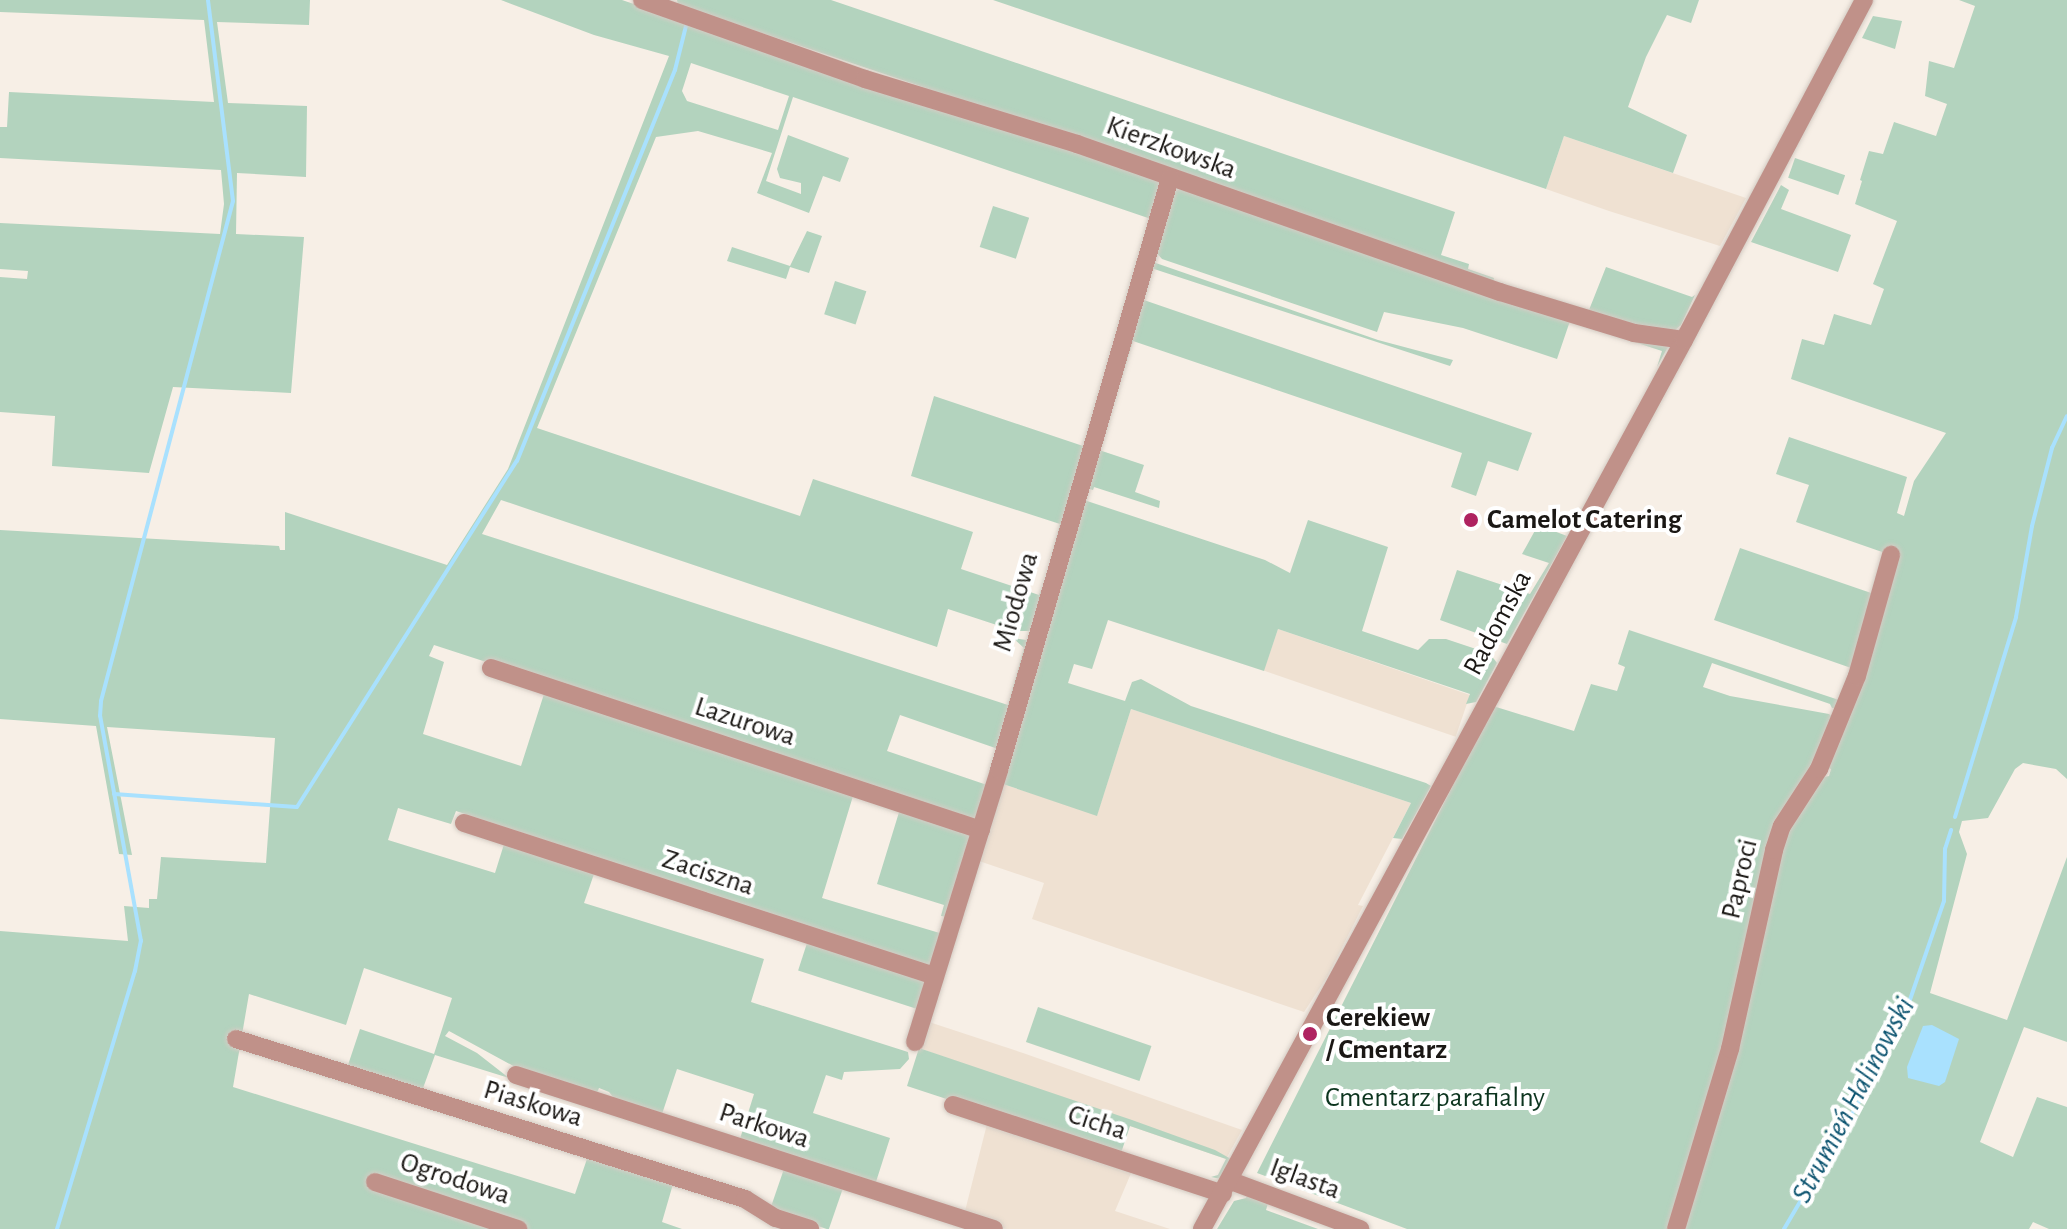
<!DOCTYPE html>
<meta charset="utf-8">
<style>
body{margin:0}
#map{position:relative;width:2067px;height:1229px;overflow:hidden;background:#f7efe6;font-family:"Alegreya Sans",sans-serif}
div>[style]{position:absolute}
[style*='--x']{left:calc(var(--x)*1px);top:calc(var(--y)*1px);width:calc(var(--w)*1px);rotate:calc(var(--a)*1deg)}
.built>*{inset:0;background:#efe1d2;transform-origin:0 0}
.green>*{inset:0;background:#b3d3be;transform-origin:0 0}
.water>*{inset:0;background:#a9e1fe}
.stream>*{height:4px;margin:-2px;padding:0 2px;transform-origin:2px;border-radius:2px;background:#a9e1fe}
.roads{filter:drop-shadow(0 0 2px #d4ccc4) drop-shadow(0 0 2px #d4ccc4)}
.minor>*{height:18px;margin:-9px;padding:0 9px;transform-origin:9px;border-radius:9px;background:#c09189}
.dots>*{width:22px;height:22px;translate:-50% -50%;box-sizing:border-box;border:4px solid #fff;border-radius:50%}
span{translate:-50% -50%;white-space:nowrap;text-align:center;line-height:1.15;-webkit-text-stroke:8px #fff;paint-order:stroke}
.street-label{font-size:28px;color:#1a1714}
.poi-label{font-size:28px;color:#1a1714;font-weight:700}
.left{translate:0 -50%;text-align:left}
.park-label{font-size:28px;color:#0c341e}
.water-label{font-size:30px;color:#0e5571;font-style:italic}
</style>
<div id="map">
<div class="built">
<i style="clip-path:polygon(1564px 136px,1746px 198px,1720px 246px,1609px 211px,1546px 189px)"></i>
<i style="left:1278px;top:629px;width:203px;height:44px;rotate:19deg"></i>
<i style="clip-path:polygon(1131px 709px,1411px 803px,1358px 905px,1363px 906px,1327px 977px,1304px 1012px,1032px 919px,1044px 883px,979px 861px,1003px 784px,1097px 815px)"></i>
<i style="clip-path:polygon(929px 1022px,1023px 1053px,1242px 1130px,1226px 1159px,1130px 1126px,919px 1048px)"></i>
<i style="clip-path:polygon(987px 1124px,1132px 1171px,1115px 1211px,1170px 1229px,1006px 1229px,964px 1215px)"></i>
</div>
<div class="green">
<i style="clip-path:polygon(0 0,310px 0,309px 25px,217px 22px,228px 103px,307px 106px,306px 177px,237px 173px,236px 234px,304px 237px,291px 393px,173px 387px,149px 473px,52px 466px,55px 416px,0 412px,0 277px,27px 279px,28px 271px,0 269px,0 223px,220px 234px,224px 204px,221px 170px,0 158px,0 127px,7px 127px,9px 92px,214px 102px,204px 20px,0 12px)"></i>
<i style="clip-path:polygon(evenodd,501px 0,622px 0,699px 26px,929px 89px,678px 5px,677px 0,831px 0,1455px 212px,1441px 255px,1469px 264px,1468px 269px,1494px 278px,1493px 283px,1157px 177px,1162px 184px,1151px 219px,793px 97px,766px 181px,801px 194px,801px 183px,780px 178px,777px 169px,788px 135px,849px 158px,840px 182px,823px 176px,809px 213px,757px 193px,772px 153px,698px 131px,656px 137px,537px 428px,800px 516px,813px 479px,973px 532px,961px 569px,1039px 595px,1048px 575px,1033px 624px,1029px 631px,1015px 631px,948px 609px,937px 647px,501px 500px,482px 534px,1008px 705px,1024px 648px,1013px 638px,1026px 640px,1029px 644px,1001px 750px,900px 715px,887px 751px,990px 786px,976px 821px,434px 645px,429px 656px,444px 662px,423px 734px,521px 766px,544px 694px,853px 796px,822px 898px,943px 934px,933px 968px,456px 811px,451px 824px,398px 808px,388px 840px,495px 873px,505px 841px,595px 871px,584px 903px,764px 959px,751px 1002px,908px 1052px,909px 1059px,900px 1069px,844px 1072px,842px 1080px,826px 1075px,813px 1113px,890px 1138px,875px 1185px,739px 1142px,754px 1094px,677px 1069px,661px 1117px,619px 1104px,609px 1092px,599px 1088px,596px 1095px,530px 1075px,449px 1031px,445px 1036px,477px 1053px,509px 1078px,435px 1055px,422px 1091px,347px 1068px,360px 1029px,434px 1054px,452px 998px,364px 968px,346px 1025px,249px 994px,233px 1087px,575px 1194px,588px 1156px,673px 1184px,662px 1222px,682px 1229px,0 1229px,0 931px,128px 941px,124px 906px,149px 908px,149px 899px,157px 899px,161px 857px,266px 863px,275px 738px,107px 727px,132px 855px,119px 854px,96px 726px,0 719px,0 530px,279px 546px,280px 550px,285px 550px,285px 512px,447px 565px,508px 469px,669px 56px,594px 35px,501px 0,691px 63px,789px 96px,778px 130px,687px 101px,682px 91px,691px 63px)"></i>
<i style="clip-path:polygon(993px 0,1699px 0,1691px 23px,1667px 15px,1646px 57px,1628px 107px,1687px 135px,1673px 173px,1564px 136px,1546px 189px)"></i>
<i style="clip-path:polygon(1959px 0,2067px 0,2067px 779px,2056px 769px,2023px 763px,2015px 769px,1988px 818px,1962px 821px,1959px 832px,1967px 854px,1930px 993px,2007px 1020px,2067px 857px,2067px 1042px,2024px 1027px,1980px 1142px,2013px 1157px,2037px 1097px,2067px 1107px,2067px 1229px,2049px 1229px,2033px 1222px,2029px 1229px,1407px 1229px,1257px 1173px,1493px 706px,1574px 731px,1591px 684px,1617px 691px,1625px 667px,1618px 664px,1629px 630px,1842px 701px,1840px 708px,1832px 708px,1830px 704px,1712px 663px,1703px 687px,1730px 696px,1829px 714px,1835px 719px,1819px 778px,1829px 776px,1831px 769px,1823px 766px,1854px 669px,1714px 620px,1740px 548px,1874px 594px,1885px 553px,1796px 522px,1809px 485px,1776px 474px,1789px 437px,1907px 477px,1897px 513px,1904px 516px,1914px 481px,1946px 433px,1791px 379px,1802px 339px,1824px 345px,1834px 314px,1871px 325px,1884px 289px,1873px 284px,1897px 221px,1855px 204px,1862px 181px,1860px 180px,1869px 151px,1883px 154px,1894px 122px,1936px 136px,1947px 104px,1925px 96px,1929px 61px,1954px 68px,1975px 6px)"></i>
<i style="clip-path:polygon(1873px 16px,1902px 21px,1895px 49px,1862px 38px)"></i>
<i style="left:1795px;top:158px;width:53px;height:21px;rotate:19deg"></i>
<i style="clip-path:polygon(1781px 185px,1789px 190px,1781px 209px,1851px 235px,1838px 272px,1751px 242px)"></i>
<i style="clip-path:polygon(1185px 187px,1668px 347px,1657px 367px,1662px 351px,1570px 321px,1557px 359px,1463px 328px,1384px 312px,1377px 332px,1162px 259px,1154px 250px,1169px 194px)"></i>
<i style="left:993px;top:206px;width:38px;height:43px;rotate:18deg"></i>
<i style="clip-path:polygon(807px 231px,822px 236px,809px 273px,790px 267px,786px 279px,727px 261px,732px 247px,790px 266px)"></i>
<i style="clip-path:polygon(1150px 261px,1378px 340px,1453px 360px,1450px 366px,1148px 267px)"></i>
<i style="clip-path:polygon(1606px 267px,1692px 297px,1695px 295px,1681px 325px,1674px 331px,1643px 329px,1553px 301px,1589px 310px)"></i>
<i style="left:835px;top:281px;width:33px;height:35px;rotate:18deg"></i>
<i style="clip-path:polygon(1138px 298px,1532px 433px,1518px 471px,1488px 461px,1476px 496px,1451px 487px,1462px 453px,1133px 341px,1099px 450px,1144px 465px,1135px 492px,1160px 501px,1159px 508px,1094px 487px,1093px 490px,1087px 488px)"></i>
<i style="clip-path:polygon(934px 396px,1086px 447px,1051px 558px,1060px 524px,911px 476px)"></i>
<i style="clip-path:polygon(1084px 500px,1265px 560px,1290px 573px,1308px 520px,1388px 547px,1362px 631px,1418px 650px,1429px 639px,1446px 639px,1488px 653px,1494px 659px,1497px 663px,1476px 702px,1466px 704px,1470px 694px,1278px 629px,1264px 671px,1108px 620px,1092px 669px,1074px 664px,1068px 683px,1125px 701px,1132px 682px,1141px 679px,1191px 706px,1426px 783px,1431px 786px,1402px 839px,1393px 838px,1411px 803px,1131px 709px,1097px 816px,1003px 784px)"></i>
<i style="clip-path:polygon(1538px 525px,1567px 536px,1507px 644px,1440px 620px,1457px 570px,1530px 594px,1549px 563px,1522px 554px)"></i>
<i style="clip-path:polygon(900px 809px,973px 834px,949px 917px,941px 916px,944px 905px,877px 884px)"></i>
<i style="left:808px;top:940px;width:126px;height:32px;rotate:18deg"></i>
<i style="left:1038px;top:1007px;width:120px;height:37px;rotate:19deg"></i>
<i style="clip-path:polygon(919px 1048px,1132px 1120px,1215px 1150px,1231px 1159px,1221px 1179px,1211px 1177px,1218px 1175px,1226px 1159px,1130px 1126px,1120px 1156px,907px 1086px)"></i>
<i style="left:785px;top:1166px;width:62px;height:46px;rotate:19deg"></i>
<i style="clip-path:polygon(1248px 1193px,1269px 1200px,1266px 1210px,1318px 1229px,1217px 1229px,1234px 1201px,1246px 1198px)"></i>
</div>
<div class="water">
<i style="clip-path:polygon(1932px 1025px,1959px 1039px,1945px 1082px,1939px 1086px,1908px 1078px,1907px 1067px,1923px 1026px)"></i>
</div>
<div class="stream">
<i style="--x:114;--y:794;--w:183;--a:4.1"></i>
<i style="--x:297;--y:807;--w:410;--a:-57.6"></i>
<i style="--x:517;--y:461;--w:422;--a:-68"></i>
<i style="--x:675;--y:70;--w:49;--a:-76"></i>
<i style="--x:1955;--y:817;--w:209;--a:-73"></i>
<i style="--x:2016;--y:617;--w:92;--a:-80"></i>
<i style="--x:2032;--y:526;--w:81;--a:-75.6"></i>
<i style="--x:2052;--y:448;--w:35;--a:-65"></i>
<i style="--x:57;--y:1229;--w:270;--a:-73.2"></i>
<i style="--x:135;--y:971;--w:31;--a:-79"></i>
<i style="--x:141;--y:941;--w:229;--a:-100.3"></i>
<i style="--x:100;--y:716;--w:15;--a:-86"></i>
<i style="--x:101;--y:701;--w:517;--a:-75.21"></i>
<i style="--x:233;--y:201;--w:203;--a:-97.1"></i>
<i style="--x:1784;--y:1229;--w:195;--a:-59.5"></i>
<i style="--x:1883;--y:1061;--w:46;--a:-64"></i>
<i style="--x:1903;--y:1020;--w:126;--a:-71"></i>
<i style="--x:1944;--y:901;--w:52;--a:-88.9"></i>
<i style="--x:1945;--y:849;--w:20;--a:-72"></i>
</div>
<div class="roads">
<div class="minor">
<i style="--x:642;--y:0;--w:237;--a:19.5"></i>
<i style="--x:865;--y:79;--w:222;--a:17"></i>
<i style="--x:1077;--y:144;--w:448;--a:19.3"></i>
<i style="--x:1500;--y:292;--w:140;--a:17"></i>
<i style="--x:1634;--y:333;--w:50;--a:8"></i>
<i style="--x:491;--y:668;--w:516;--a:18.29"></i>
<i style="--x:464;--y:823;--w:495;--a:18"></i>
<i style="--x:236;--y:1039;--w:534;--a:17.45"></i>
<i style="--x:745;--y:1199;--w:36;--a:32"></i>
<i style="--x:776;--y:1218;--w:36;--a:18"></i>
<i style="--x:915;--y:1042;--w:285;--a:-72.8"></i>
<i style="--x:999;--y:770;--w:616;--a:-73.89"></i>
<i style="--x:516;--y:1075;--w:502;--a:17.86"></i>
<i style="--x:953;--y:1105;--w:284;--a:18.2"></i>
<i style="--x:1231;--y:1181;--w:138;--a:20.4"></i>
<i style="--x:375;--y:1182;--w:151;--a:18.2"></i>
<i style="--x:1202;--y:1229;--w:1011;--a:-61.53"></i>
<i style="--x:1684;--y:340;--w:385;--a:-62.1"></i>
<i style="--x:1676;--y:1229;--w:188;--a:-73.3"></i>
<i style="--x:1730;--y:1049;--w:204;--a:-77.5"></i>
<i style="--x:1774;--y:850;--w:25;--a:-72"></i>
<i style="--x:1782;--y:826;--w:68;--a:-57"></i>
<i style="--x:1819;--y:769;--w:100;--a:-67.8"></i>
<i style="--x:1857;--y:676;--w:126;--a:-74.3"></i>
</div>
</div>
<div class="dots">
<i style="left:1471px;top:520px;background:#af2361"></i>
<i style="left:1310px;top:1034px;background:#af2361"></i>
</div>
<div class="street-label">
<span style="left:1171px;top:148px;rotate:20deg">Kierzkowska</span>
<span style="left:1016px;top:602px;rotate:-74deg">Miodowa</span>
<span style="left:1498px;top:623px;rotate:-62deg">Radomska</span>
<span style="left:745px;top:722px;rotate:18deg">Lazurowa</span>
<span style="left:708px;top:873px;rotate:18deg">Zaciszna</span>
<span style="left:1740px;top:879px;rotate:-77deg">Paproci</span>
<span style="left:533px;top:1104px;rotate:17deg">Piaskowa</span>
<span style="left:1097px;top:1123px;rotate:18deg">Cicha</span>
<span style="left:764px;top:1126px;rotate:18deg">Parkowa</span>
<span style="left:455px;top:1179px;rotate:18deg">Ogrodowa</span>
<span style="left:1305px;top:1179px;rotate:20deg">Iglasta</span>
</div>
<div class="poi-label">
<span class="left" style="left:1487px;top:520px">Camelot Catering</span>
<span class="left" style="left:1326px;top:1034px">Cerekiew<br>/ Cmentarz</span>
</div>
<div class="park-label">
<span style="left:1435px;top:1098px">Cmentarz parafialny</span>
</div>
<div class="water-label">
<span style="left:1853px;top:1100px;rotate:-62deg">Strumień Halinowski</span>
</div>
</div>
